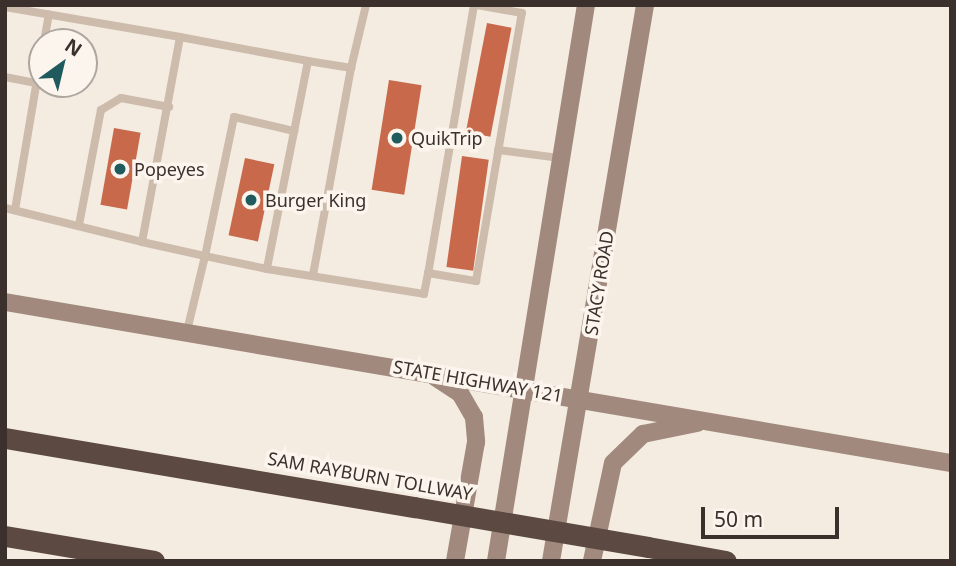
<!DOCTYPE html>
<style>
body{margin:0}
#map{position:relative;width:956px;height:566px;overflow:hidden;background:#f4ebe1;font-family:"Noto Sans",sans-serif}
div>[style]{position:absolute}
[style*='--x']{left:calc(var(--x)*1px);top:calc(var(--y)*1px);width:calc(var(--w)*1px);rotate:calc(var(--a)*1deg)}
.building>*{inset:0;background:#c8694b;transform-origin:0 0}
.service>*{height:8px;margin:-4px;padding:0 4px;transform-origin:4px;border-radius:4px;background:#cdbbac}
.secondary>*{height:18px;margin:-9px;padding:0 9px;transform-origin:9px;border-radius:9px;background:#a18a7d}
.motorway>*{height:21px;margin:-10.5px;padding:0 10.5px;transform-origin:10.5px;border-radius:10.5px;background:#5c4a42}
.motorway-bridge>*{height:21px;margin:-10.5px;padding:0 10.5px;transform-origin:10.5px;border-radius:10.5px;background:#5c4a42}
.dots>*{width:19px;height:19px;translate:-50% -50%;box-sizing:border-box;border:4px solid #fbf5ee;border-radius:50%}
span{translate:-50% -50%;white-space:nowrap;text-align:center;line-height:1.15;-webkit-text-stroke:7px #fbf5ee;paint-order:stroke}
.poi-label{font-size:18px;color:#3b302b}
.left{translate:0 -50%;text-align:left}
.street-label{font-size:18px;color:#3b302b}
.frame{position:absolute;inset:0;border:7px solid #3b302b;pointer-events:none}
.north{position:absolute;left:28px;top:28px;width:70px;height:70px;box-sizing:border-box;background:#fbf5ee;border:2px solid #aea6a0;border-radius:50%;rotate:34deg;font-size:19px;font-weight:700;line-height:28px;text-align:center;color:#3b302b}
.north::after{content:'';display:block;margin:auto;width:24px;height:32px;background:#1f5a5e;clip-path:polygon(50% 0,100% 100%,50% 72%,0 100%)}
.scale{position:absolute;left:701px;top:507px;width:138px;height:32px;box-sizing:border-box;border:4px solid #3b302b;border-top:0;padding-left:9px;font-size:21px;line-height:24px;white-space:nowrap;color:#3b302b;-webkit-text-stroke:5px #fbf5ee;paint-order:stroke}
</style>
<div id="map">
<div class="building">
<i style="left:487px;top:23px;width:25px;height:111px;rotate:11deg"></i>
<i style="left:389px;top:80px;width:33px;height:111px;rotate:9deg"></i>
<i style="left:114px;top:128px;width:27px;height:78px;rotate:10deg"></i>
<i style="left:462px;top:156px;width:27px;height:112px;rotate:8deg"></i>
<i style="left:245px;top:158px;width:30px;height:79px;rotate:12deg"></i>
</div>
<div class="service">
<i style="--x:474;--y:5;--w:272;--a:99.7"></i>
<i style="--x:428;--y:273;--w:49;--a:9.5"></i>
<i style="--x:476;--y:281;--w:272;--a:-80.3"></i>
<i style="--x:522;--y:13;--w:47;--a:-170.1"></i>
<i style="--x:5;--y:7;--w:178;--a:9.7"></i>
<i style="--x:44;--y:42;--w:28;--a:-80"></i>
<i style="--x:308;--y:61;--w:44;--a:9.2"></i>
<i style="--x:351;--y:68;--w:210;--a:100.4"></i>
<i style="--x:351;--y:68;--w:65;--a:-76.6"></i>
<i style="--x:5;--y:77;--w:32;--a:11"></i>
<i style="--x:498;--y:150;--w:63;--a:7.4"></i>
<i style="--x:5;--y:208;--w:141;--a:13.9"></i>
<i style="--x:142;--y:242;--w:208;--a:-79.5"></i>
<i style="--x:180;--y:37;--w:130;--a:10.6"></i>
<i style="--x:308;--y:61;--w:212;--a:101.2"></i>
<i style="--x:267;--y:269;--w:63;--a:-168.2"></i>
<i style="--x:205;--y:256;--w:77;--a:103.5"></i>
<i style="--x:15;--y:210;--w:161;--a:-80.4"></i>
<i style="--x:79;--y:225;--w:117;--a:-79.2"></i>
<i style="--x:101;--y:110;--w:23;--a:-31"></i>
<i style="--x:121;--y:98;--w:49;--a:10.6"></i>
<i style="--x:142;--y:242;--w:65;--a:12.5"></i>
<i style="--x:205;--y:256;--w:142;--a:-78.2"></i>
<i style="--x:234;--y:117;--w:62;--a:13.1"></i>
<i style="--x:267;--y:269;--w:159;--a:9"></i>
<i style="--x:424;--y:294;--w:21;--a:-79"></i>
</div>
<div class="secondary">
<i style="--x:5;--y:302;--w:960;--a:9.66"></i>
<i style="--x:435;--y:377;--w:30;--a:33"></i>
<i style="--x:460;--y:393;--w:28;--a:60"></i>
<i style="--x:474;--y:417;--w:25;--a:85"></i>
<i style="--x:476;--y:442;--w:121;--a:100"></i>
<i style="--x:496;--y:561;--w:563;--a:-80.81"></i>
<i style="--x:551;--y:561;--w:564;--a:-80.4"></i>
<i style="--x:592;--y:561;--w:100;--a:-77.9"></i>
<i style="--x:613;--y:463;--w:42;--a:-44"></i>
<i style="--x:643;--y:434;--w:55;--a:-11.5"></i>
</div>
<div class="motorway">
<i style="--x:5;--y:438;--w:415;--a:9.6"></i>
<i style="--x:5;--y:536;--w:151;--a:9.5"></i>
<i style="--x:648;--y:547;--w:79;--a:10.2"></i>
</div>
<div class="motorway-bridge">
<i style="--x:414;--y:507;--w:237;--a:9.7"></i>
</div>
<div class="dots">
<i style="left:397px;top:138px;background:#1f5a5e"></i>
<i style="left:120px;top:169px;background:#1f5a5e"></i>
<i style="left:251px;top:200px;background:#1f5a5e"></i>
</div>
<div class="poi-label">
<span class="left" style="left:411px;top:138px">QuikTrip</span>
<span class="left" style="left:134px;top:169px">Popeyes</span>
<span class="left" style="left:265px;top:200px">Burger King</span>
</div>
<div class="street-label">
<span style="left:599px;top:283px;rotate:-81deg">STACY ROAD</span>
<span style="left:478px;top:381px;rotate:10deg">STATE HIGHWAY 121</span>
<span style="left:370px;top:476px;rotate:10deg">SAM RAYBURN TOLLWAY</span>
</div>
<div class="frame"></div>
<div class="north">N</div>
<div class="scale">50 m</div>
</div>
